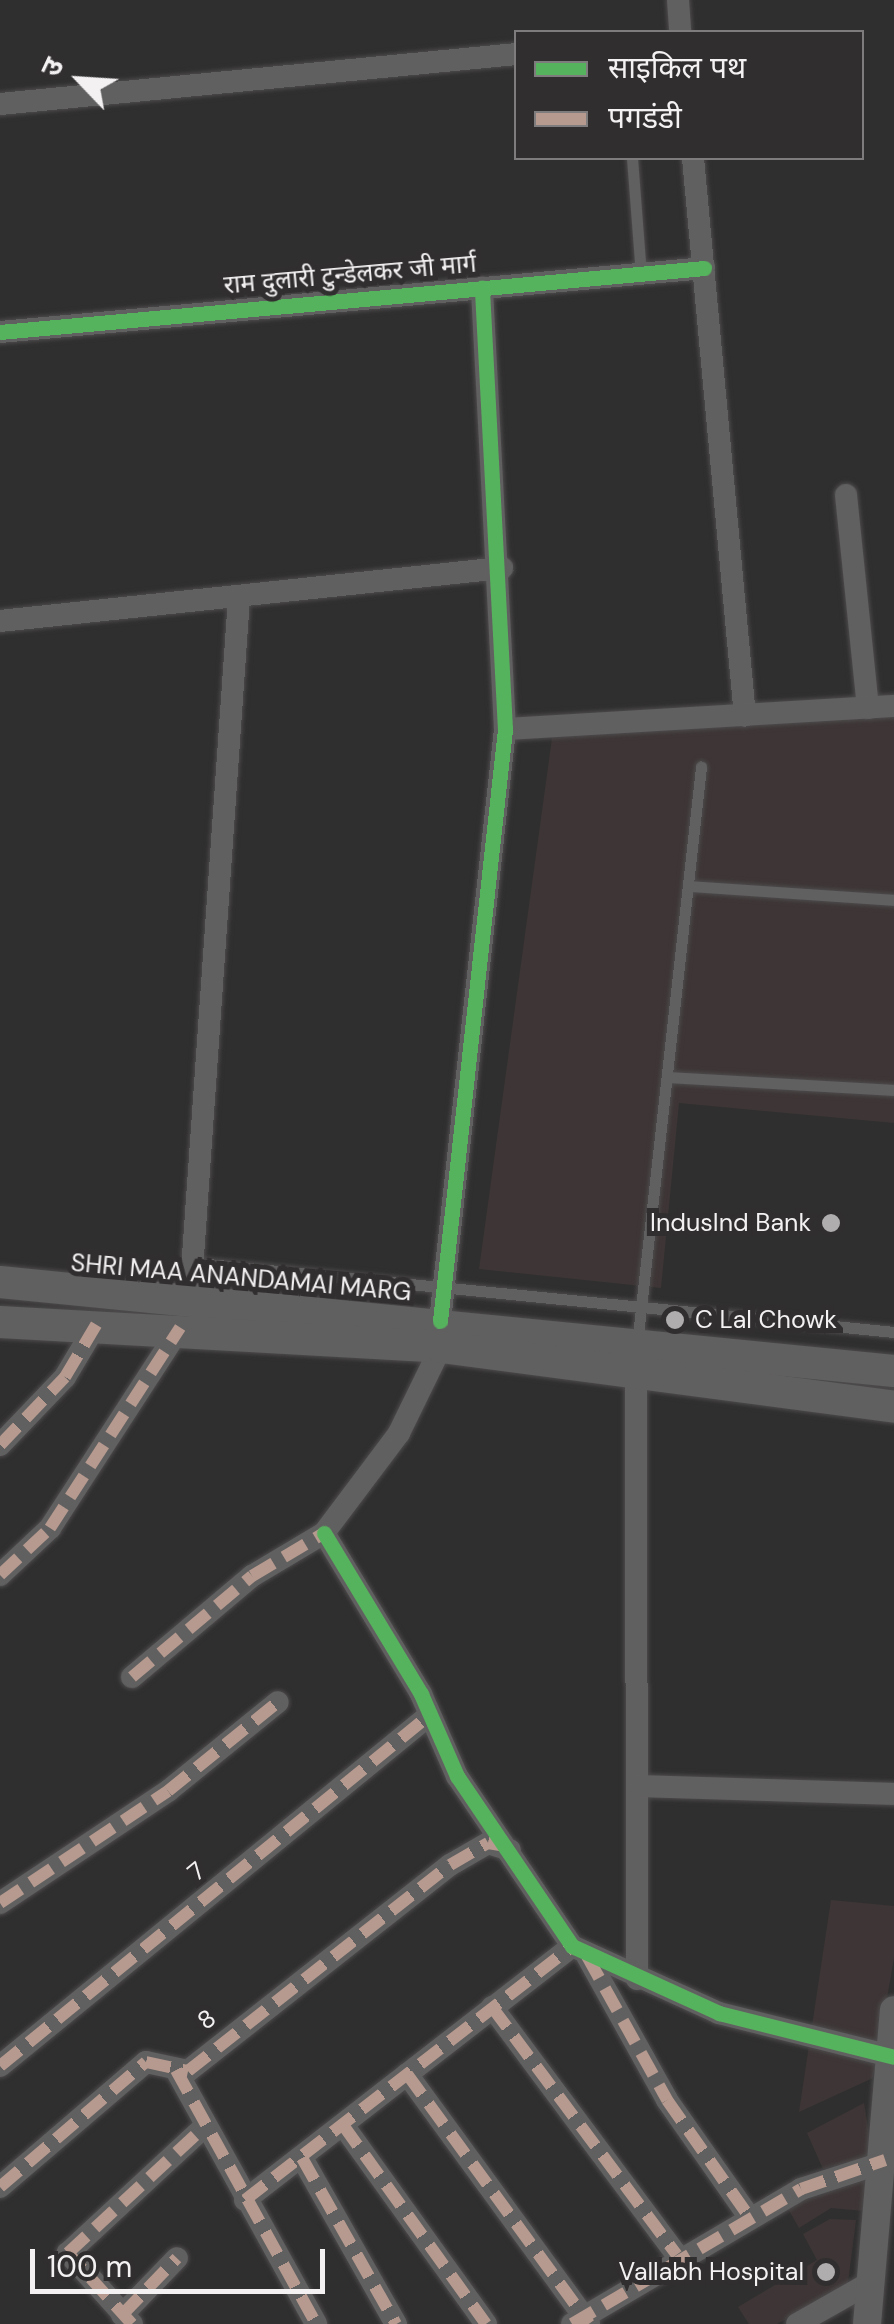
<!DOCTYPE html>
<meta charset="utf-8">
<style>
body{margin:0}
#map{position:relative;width:894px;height:2324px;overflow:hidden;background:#302f2f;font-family:"DM Sans","Noto Sans Devanagari",sans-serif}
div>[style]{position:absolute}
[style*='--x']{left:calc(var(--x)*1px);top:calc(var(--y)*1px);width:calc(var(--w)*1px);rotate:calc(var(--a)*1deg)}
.built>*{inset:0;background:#3e3636}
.roads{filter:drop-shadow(0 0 2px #4d4b4c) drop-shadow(0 0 2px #4d4b4c)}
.service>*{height:11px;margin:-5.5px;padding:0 5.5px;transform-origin:5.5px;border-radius:5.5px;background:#616060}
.minor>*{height:22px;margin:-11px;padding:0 11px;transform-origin:11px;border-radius:11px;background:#616060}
.tertiary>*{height:28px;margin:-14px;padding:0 14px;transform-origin:14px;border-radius:14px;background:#616060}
.secondary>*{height:32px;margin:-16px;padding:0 16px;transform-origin:16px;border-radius:16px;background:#616060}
.quiet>*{height:12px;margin-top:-6px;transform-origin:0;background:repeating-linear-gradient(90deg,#b69a8f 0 25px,transparent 0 37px)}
.cycleway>*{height:15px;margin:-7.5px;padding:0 7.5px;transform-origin:7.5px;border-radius:7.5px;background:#56b35d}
.dots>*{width:28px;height:28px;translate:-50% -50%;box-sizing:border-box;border:5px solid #312e2f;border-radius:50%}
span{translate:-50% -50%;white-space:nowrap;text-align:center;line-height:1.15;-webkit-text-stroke:10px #312e2f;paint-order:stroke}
.street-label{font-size:25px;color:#f3f1f2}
.poi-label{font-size:25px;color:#f3f1f2}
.right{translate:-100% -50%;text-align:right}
.left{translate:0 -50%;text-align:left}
.legend{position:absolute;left:514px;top:30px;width:350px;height:130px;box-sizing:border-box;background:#312e2f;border:2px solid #7f7c7d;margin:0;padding:12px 18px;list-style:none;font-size:30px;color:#f3f1f2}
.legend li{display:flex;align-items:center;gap:20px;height:50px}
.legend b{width:50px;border:2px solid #7f7c7d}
.north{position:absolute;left:30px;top:30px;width:100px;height:100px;-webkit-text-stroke:8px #312e2f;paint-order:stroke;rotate:295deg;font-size:28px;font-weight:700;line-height:40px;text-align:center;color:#f3f1f2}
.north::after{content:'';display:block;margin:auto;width:35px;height:45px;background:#f3f1f2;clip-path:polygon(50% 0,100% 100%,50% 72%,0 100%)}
.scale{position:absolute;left:30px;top:2249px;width:295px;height:45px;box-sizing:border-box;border:5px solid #f3f1f2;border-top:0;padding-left:12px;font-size:30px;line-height:35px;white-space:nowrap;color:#f3f1f2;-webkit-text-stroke:8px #312e2f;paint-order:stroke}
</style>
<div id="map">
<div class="built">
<i style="clip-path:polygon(894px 710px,894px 1123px,679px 1103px,661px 1288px,479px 1269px,553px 731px)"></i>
<i style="clip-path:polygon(831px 1900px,894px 1906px,894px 1958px,873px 2078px,799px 2112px)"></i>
<i style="clip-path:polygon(864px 2103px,873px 2158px,823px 2169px,807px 2133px)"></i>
<i style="clip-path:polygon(874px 2164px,864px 2211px,831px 2208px,799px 2228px,783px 2200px)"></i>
<i style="clip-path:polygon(830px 2219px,856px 2220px,848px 2283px,777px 2324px,749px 2324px,738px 2307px,817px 2260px,803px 2234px)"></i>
</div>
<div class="roads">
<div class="service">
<i style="--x:632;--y:158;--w:116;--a:85.6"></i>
<i style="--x:689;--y:886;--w:205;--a:3.9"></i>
<i style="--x:668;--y:1077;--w:226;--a:3.3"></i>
<i style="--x:198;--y:1263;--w:699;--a:5.66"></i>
<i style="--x:637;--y:1344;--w:581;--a:-83.67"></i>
</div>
<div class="minor">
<i style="--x:678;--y:0;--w:32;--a:86"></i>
<i style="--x:0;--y:104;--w:518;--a:-5.53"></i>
<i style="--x:693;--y:158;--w:560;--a:84.68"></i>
<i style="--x:0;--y:332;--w:707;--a:-5.19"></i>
<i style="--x:846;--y:495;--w:214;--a:84.1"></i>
<i style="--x:0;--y:621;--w:505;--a:-6.03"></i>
<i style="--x:505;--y:729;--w:390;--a:-3.4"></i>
<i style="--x:190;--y:1299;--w:702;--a:-86"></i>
<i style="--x:440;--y:1321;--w:596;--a:-83.73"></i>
<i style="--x:505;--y:729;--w:442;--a:-93"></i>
<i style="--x:636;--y:1359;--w:620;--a:89.91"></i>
<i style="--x:0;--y:1445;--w:94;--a:-46.3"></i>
<i style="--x:65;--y:1377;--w:61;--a:-59.2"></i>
<i style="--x:324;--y:1533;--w:188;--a:58.9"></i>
<i style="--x:421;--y:1694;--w:90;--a:66.3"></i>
<i style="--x:457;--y:1776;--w:205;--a:55.9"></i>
<i style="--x:572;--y:1946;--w:162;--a:24.5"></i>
<i style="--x:719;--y:2013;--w:180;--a:14.1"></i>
<i style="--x:0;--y:1575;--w:69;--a:-43.2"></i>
<i style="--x:50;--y:1528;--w:239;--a:-57"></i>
<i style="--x:132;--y:1677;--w:157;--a:-40.1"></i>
<i style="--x:252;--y:1576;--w:84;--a:-30.8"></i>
<i style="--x:324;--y:1533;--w:125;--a:-53.1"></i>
<i style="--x:399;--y:1433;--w:96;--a:-64"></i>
<i style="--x:641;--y:1786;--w:253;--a:1.8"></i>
<i style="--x:0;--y:1903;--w:202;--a:-33.7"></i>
<i style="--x:168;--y:1791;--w:141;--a:-39"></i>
<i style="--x:587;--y:1956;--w:165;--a:60.9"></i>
<i style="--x:667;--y:2100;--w:144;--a:54.9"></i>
<i style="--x:492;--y:2007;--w:309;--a:53.3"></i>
<i style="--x:0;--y:2066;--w:550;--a:-39.25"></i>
<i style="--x:176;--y:2070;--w:290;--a:61.1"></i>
<i style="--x:407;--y:2074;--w:309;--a:53.9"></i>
<i style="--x:343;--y:2125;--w:245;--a:54.3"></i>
<i style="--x:302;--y:2158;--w:191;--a:60.5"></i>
<i style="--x:0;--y:2187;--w:192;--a:-40.6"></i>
<i style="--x:146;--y:2062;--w:43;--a:12.1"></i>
<i style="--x:188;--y:2071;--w:333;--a:-38.2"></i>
<i style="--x:450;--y:1865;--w:44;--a:-30.1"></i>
<i style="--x:488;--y:1843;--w:23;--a:18"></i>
<i style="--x:245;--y:2200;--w:414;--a:-37.8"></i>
<i style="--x:122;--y:2315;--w:79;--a:-46"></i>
<i style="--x:132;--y:2324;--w:96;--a:-132"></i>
<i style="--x:68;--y:2253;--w:184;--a:-42.8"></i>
<i style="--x:572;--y:2324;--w:266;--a:-30.5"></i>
<i style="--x:801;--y:2189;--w:98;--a:-17.9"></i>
<i style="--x:797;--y:2324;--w:87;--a:-29.5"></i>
</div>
<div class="tertiary">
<i style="--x:867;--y:2324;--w:315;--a:-85.1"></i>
</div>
<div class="secondary">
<i style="--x:0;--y:1282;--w:898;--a:5.69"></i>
<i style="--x:0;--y:1322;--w:442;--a:3.2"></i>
<i style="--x:441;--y:1347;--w:457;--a:7.5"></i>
</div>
</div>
<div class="quiet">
<i style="--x:0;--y:1445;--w:94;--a:-46.3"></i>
<i style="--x:65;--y:1377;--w:61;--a:-59.2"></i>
<i style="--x:0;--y:1575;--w:69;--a:-43.2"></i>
<i style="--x:50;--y:1528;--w:239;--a:-57"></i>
<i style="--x:132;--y:1677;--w:157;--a:-40.1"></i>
<i style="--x:252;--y:1576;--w:84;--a:-30.8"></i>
<i style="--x:0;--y:1903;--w:202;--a:-33.7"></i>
<i style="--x:168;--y:1791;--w:141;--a:-39"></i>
<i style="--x:587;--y:1956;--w:165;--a:60.9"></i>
<i style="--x:667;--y:2100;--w:144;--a:54.9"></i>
<i style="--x:492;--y:2007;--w:309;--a:53.3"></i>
<i style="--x:0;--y:2066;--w:550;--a:-39.25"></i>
<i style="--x:176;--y:2070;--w:290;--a:61.1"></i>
<i style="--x:407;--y:2074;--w:309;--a:53.9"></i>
<i style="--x:343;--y:2125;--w:245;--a:54.3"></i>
<i style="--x:302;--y:2158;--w:191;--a:60.5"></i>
<i style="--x:0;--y:2187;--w:192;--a:-40.6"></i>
<i style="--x:146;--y:2062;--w:43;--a:12.1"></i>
<i style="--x:188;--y:2071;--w:333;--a:-38.2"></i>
<i style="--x:450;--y:1865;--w:44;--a:-30.1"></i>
<i style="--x:488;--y:1843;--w:17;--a:10"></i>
<i style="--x:245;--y:2200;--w:414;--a:-37.8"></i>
<i style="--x:122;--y:2315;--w:79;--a:-46"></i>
<i style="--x:132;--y:2324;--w:96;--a:-132"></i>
<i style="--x:68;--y:2253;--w:184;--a:-42.8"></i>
<i style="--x:572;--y:2324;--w:266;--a:-30.5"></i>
<i style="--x:801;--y:2189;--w:89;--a:-19"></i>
</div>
<div class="cycleway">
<i style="--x:0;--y:332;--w:707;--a:-5.19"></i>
<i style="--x:440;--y:1321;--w:596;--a:-83.73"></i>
<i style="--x:505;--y:729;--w:442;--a:-93"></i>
<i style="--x:324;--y:1533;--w:188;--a:58.9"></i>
<i style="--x:421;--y:1694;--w:90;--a:66.3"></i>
<i style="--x:457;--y:1776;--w:205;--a:55.9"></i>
<i style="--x:572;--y:1946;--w:162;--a:24.5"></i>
<i style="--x:719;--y:2013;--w:180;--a:14.1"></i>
</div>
<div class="dots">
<i style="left:831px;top:1223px;background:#afadae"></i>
<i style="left:675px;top:1320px;background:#afadae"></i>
<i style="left:826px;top:2272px;background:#afadae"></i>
</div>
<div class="street-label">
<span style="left:350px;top:275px;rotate:-5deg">राम दुलारी टुन्डेलकर जी मार्ग</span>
<span style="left:241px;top:1278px;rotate:5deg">SHRI MAA ANANDAMAI MARG</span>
<span style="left:197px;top:1872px;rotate:-39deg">7</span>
<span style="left:207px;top:2020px;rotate:-38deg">8</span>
</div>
<div class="poi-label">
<span class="right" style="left:811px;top:1223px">IndusInd Bank</span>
<span class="left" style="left:695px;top:1320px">C Lal Chowk</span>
<span class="right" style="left:804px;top:2272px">Vallabh Hospital</span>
</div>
<ul class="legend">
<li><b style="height:12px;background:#56b35d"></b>साइकिल पथ</li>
<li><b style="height:12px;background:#b69a8f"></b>पगडंडी</li>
</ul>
<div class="north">उ</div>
<div class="scale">100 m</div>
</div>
